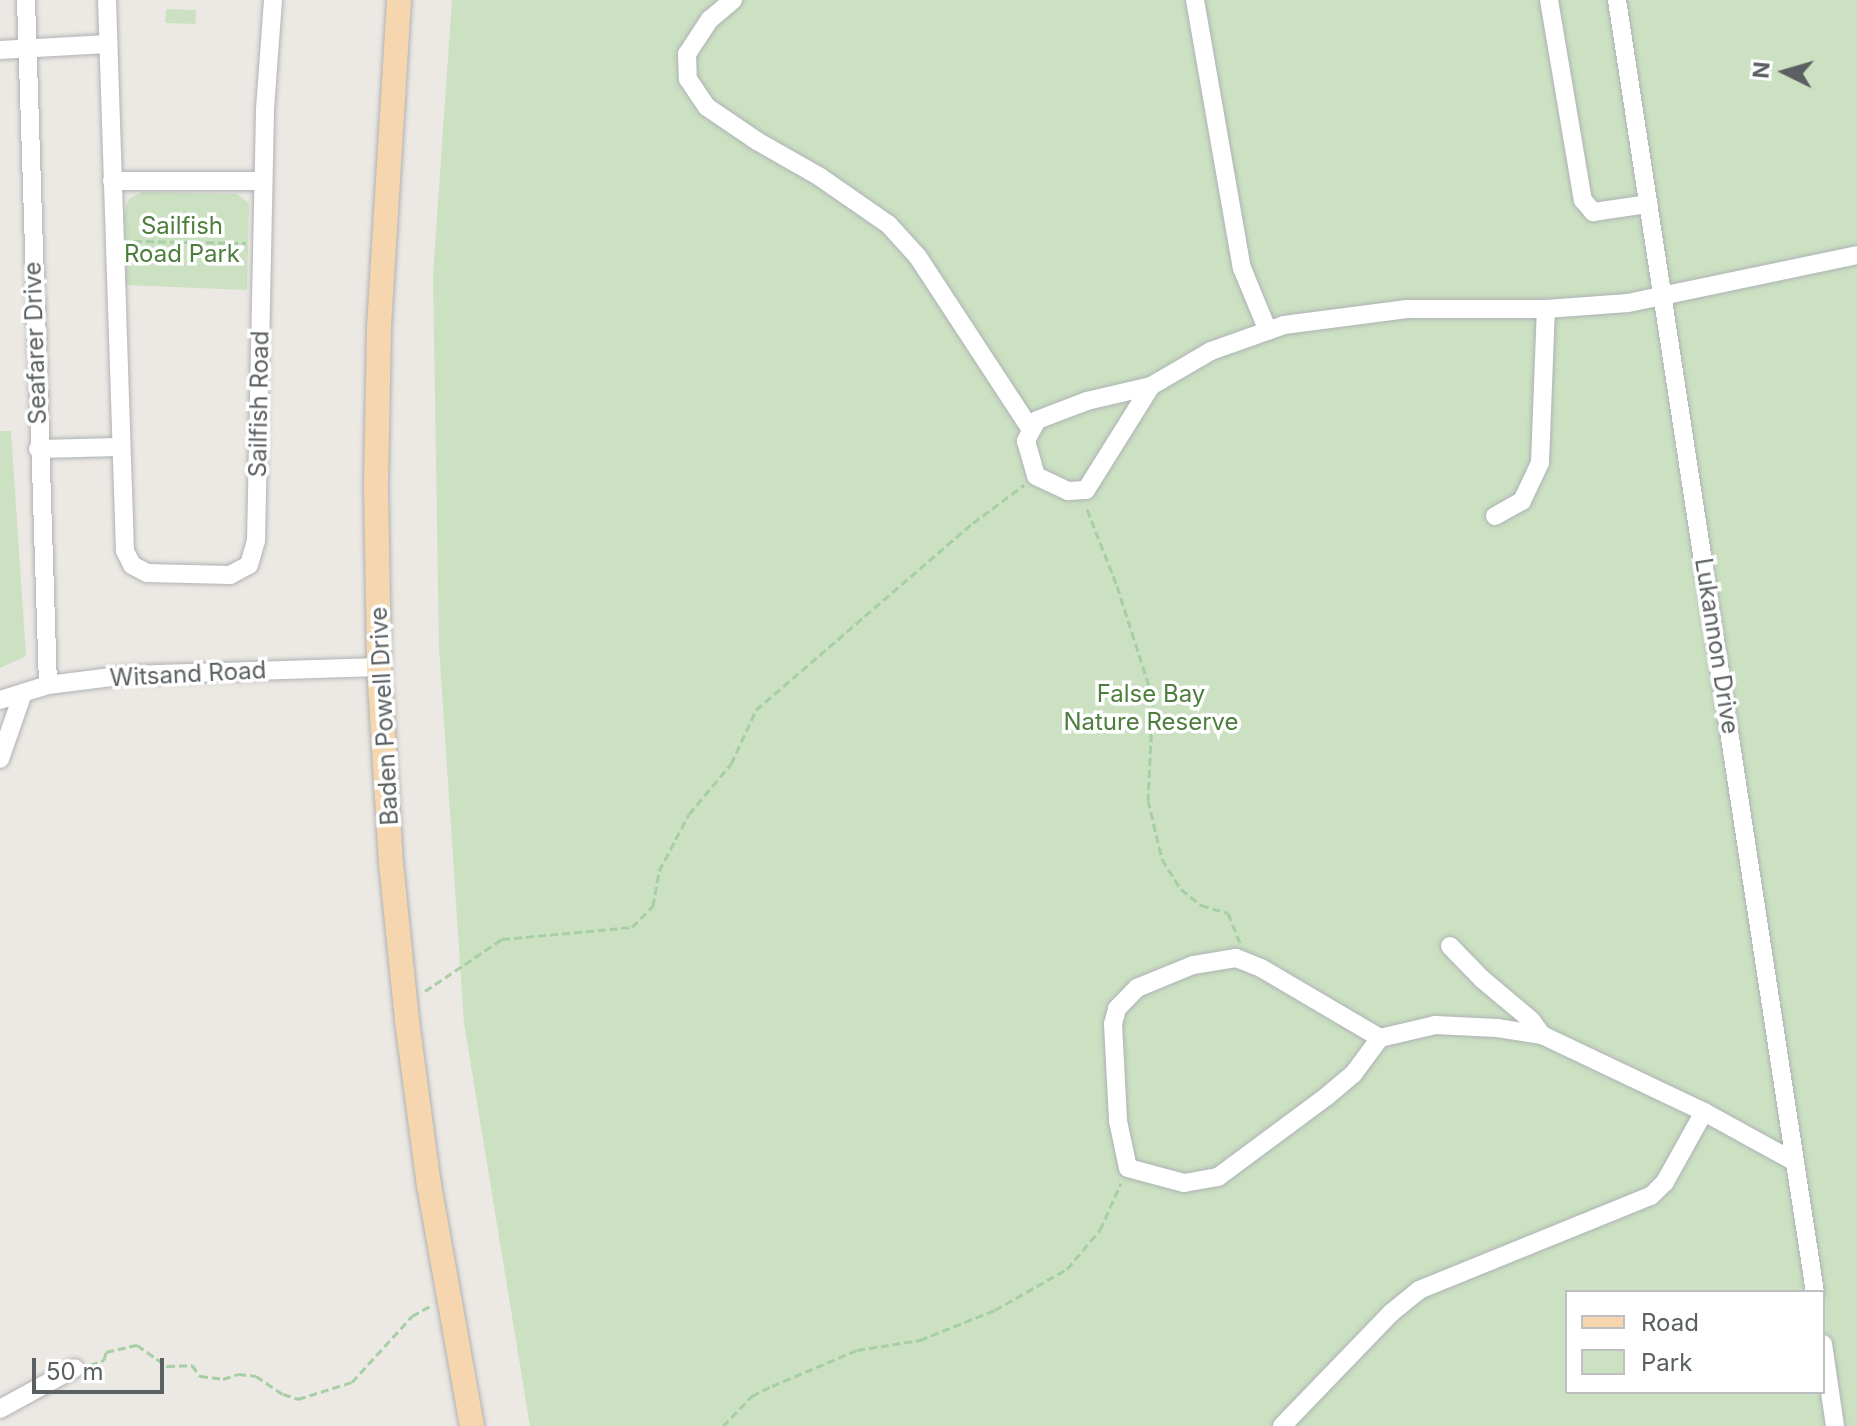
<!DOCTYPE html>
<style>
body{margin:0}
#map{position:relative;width:1857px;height:1426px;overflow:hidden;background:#ece8e3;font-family:Inter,sans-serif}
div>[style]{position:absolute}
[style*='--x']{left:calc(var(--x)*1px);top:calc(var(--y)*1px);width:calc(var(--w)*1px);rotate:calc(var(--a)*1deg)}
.green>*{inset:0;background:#cbe1c2;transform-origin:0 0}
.path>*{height:3px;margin-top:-1.5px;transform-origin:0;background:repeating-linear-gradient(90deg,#a6cfa6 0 8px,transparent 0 12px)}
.roads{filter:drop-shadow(0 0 2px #aeb2b4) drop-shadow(0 0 2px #aeb2b4)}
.minor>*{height:18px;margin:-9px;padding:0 9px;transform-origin:9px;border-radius:9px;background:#fff}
.major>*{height:24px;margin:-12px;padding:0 12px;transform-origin:12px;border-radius:12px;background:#f5d6af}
span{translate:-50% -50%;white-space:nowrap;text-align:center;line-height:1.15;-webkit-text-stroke:7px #fff;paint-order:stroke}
.park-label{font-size:24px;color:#4e7e3e}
.street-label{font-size:24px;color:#5b6062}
.legend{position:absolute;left:1565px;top:1290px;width:260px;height:104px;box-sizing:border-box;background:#fff;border:2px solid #bdbfc0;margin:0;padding:10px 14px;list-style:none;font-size:24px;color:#5b6062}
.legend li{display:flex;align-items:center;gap:16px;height:40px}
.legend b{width:40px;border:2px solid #bdbfc0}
.north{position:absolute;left:1745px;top:32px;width:80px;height:80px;-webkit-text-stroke:6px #fff;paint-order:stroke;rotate:275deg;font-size:22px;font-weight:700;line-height:32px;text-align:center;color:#5b6062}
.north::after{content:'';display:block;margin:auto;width:28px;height:36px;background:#5b6062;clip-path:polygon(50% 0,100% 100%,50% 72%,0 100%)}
.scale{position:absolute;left:32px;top:1358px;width:132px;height:36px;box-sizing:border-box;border:4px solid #5b6062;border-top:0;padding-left:10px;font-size:24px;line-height:28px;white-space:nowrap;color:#5b6062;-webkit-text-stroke:6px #fff;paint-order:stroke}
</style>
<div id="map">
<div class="green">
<i style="clip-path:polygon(evenodd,452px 0,1857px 0,1857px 1426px,530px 1426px,464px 1023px,439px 647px,433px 275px,452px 0,1567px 1292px,1823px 1292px,1823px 1392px,1567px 1392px,1567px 1292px)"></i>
<i style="left:166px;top:9px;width:30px;height:14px;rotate:2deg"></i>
<i style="clip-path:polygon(142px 192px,237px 194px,249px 203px,247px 290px,126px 285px,124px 213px,129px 199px)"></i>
<i style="clip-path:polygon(0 431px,11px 431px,26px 656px,0 668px)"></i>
</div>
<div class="path">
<i style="--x:134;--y:241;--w:112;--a:1"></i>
<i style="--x:1087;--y:509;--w:83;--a:68.7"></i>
<i style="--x:1117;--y:586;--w:118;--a:72.2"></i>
<i style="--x:1153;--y:698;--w:102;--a:92.8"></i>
<i style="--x:1148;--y:800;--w:61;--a:76.7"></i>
<i style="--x:1162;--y:859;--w:36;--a:58"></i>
<i style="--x:1181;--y:889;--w:26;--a:39"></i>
<i style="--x:1201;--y:905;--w:28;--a:17"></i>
<i style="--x:1228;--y:913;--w:32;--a:68"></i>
<i style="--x:425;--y:991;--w:93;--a:-34"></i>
<i style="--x:502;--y:939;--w:131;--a:-5.3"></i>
<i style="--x:632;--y:927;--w:30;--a:-45"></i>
<i style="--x:653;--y:906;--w:36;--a:-80"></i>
<i style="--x:659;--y:871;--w:64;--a:-62.2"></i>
<i style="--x:689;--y:814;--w:65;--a:-50"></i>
<i style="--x:731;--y:764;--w:60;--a:-65.2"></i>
<i style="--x:756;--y:710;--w:286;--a:-40.8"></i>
<i style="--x:973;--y:523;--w:64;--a:-36.7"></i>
<i style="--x:90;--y:1365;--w:15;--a:-20"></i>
<i style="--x:104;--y:1360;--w:8;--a:-76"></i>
<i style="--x:106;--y:1352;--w:32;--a:-13"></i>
<i style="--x:137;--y:1345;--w:37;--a:35"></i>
<i style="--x:167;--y:1366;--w:25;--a:-2"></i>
<i style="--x:192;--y:1365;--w:14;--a:54"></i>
<i style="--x:200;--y:1376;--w:23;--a:7"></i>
<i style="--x:223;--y:1379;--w:16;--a:-18"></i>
<i style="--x:238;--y:1374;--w:18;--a:6"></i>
<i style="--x:256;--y:1376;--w:32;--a:34"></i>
<i style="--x:283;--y:1394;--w:16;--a:18"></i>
<i style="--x:298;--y:1399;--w:57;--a:-17.5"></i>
<i style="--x:352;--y:1382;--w:89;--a:-47.7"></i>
<i style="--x:412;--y:1316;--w:21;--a:-29"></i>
<i style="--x:723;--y:1426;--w:42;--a:-46"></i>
<i style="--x:752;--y:1396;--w:22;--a:-27"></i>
<i style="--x:772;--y:1386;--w:92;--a:-23"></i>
<i style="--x:857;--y:1350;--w:64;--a:-9"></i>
<i style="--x:920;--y:1340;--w:81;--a:-21.8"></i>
<i style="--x:995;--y:1310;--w:83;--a:-29.7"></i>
<i style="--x:1067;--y:1269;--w:51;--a:-49.8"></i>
<i style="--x:1100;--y:1230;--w:51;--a:-65.9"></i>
</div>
<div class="roads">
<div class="minor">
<i style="--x:26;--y:0;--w:685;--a:88.16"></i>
<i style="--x:107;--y:0;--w:551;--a:88.13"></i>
<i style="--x:125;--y:551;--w:16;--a:63"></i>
<i style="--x:132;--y:565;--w:17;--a:28"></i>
<i style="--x:147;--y:573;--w:83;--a:1.4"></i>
<i style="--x:230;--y:575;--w:21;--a:-28"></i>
<i style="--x:249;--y:565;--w:25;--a:-74"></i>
<i style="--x:256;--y:541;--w:432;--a:-88.8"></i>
<i style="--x:265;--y:109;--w:109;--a:-85.8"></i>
<i style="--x:733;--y:0;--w:30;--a:140"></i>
<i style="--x:710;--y:19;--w:42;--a:123.3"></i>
<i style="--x:687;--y:54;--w:25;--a:88"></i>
<i style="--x:688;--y:79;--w:34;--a:56"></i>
<i style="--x:707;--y:107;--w:60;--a:34.2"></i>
<i style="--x:757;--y:141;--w:73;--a:29.7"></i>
<i style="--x:820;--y:177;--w:84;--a:34.8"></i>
<i style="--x:889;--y:225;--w:43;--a:47.8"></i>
<i style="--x:918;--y:257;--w:204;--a:56.8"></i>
<i style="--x:1195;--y:0;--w:272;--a:80.1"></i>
<i style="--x:1242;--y:268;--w:68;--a:67.6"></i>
<i style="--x:1549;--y:0;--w:203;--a:80.4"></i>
<i style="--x:1583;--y:200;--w:16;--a:50"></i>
<i style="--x:1593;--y:212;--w:56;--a:-8.3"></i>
<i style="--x:1617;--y:0;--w:1307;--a:81.29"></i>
<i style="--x:0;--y:50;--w:108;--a:-3.2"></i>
<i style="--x:112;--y:181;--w:151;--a:0"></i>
<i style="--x:1151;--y:386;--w:66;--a:166.8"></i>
<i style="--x:1087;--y:401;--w:53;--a:159.2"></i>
<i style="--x:1037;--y:420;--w:24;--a:118"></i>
<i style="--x:1026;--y:441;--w:36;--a:74"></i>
<i style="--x:1036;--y:476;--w:35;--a:25"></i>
<i style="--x:1068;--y:491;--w:18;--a:-3"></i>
<i style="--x:1086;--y:490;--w:123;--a:-58"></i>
<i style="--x:1151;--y:386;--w:69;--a:-30.3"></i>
<i style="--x:1211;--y:351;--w:77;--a:-19.6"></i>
<i style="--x:1284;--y:325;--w:124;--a:-7.4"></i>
<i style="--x:1407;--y:309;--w:139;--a:0"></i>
<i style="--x:1546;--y:309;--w:82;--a:-4.2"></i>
<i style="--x:1628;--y:303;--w:234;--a:-11.8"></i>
<i style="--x:38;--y:449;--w:82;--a:-1.4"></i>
<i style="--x:1495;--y:516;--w:31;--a:-29"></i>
<i style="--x:1522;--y:501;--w:42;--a:-64.7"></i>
<i style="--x:1540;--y:463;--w:154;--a:-87.8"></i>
<i style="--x:0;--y:700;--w:50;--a:-17.4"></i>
<i style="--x:48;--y:685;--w:80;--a:-7.2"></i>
<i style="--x:127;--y:675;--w:252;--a:-1.8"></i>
<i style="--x:0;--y:759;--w:70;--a:-70.8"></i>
<i style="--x:1450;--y:946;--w:46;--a:45.9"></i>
<i style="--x:1482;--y:979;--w:64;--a:39.9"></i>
<i style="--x:1531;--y:1020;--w:19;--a:54"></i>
<i style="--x:1380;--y:1038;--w:138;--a:-149.5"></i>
<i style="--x:1261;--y:968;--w:27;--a:-158"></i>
<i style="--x:1236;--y:958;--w:44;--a:170.8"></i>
<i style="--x:1193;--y:965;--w:61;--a:157.7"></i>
<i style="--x:1137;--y:988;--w:29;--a:134"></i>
<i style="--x:1117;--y:1009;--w:16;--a:105"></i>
<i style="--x:1113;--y:1024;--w:97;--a:87"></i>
<i style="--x:1118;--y:1121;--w:48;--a:78"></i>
<i style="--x:1128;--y:1168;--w:58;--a:15"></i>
<i style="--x:1184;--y:1183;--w:35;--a:-10"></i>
<i style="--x:1218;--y:1177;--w:136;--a:-36.6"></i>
<i style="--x:1327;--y:1096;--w:35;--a:-40"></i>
<i style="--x:1354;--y:1073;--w:44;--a:-53.4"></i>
<i style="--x:1380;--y:1038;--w:57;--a:-13.3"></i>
<i style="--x:1435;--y:1025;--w:62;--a:2.8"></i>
<i style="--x:1497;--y:1028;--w:46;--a:8.8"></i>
<i style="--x:1542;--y:1035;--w:179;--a:25.4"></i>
<i style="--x:1704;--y:1112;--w:104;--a:28.8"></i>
<i style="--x:1823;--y:1344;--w:83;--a:81.7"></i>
<i style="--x:0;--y:1409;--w:85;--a:-28.7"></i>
<i style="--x:1282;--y:1426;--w:157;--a:-46"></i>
<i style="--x:1391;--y:1313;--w:36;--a:-39"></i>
<i style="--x:1419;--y:1290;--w:250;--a:-22.1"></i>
<i style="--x:1651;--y:1196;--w:20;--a:-45"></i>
<i style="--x:1665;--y:1182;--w:80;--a:-60.9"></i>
</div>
<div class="major">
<i style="--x:399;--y:0;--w:329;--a:93.5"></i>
<i style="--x:379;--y:328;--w:160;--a:91.1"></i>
<i style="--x:376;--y:488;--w:179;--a:89"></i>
<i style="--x:379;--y:667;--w:196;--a:86.5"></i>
<i style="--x:391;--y:863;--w:159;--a:84.2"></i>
<i style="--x:407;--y:1021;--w:165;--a:82.4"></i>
<i style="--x:429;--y:1185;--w:245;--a:79.9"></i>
</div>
</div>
<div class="park-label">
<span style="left:182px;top:240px">Sailfish<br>Road Park</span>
<span style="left:1151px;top:708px">False Bay<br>Nature Reserve</span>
</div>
<div class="street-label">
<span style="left:35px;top:343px;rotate:-92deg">Seafarer Drive</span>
<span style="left:259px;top:404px;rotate:-89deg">Sailfish Road</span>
<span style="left:1717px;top:646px;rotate:81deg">Lukannon Drive</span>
<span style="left:188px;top:674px;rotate:-3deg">Witsand Road</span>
<span style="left:384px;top:716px;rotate:-93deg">Baden Powell Drive</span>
</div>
<ul class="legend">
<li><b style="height:10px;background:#f5d6af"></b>Road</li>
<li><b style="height:22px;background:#cbe1c2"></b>Park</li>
</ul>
<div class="north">N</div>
<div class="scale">50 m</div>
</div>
